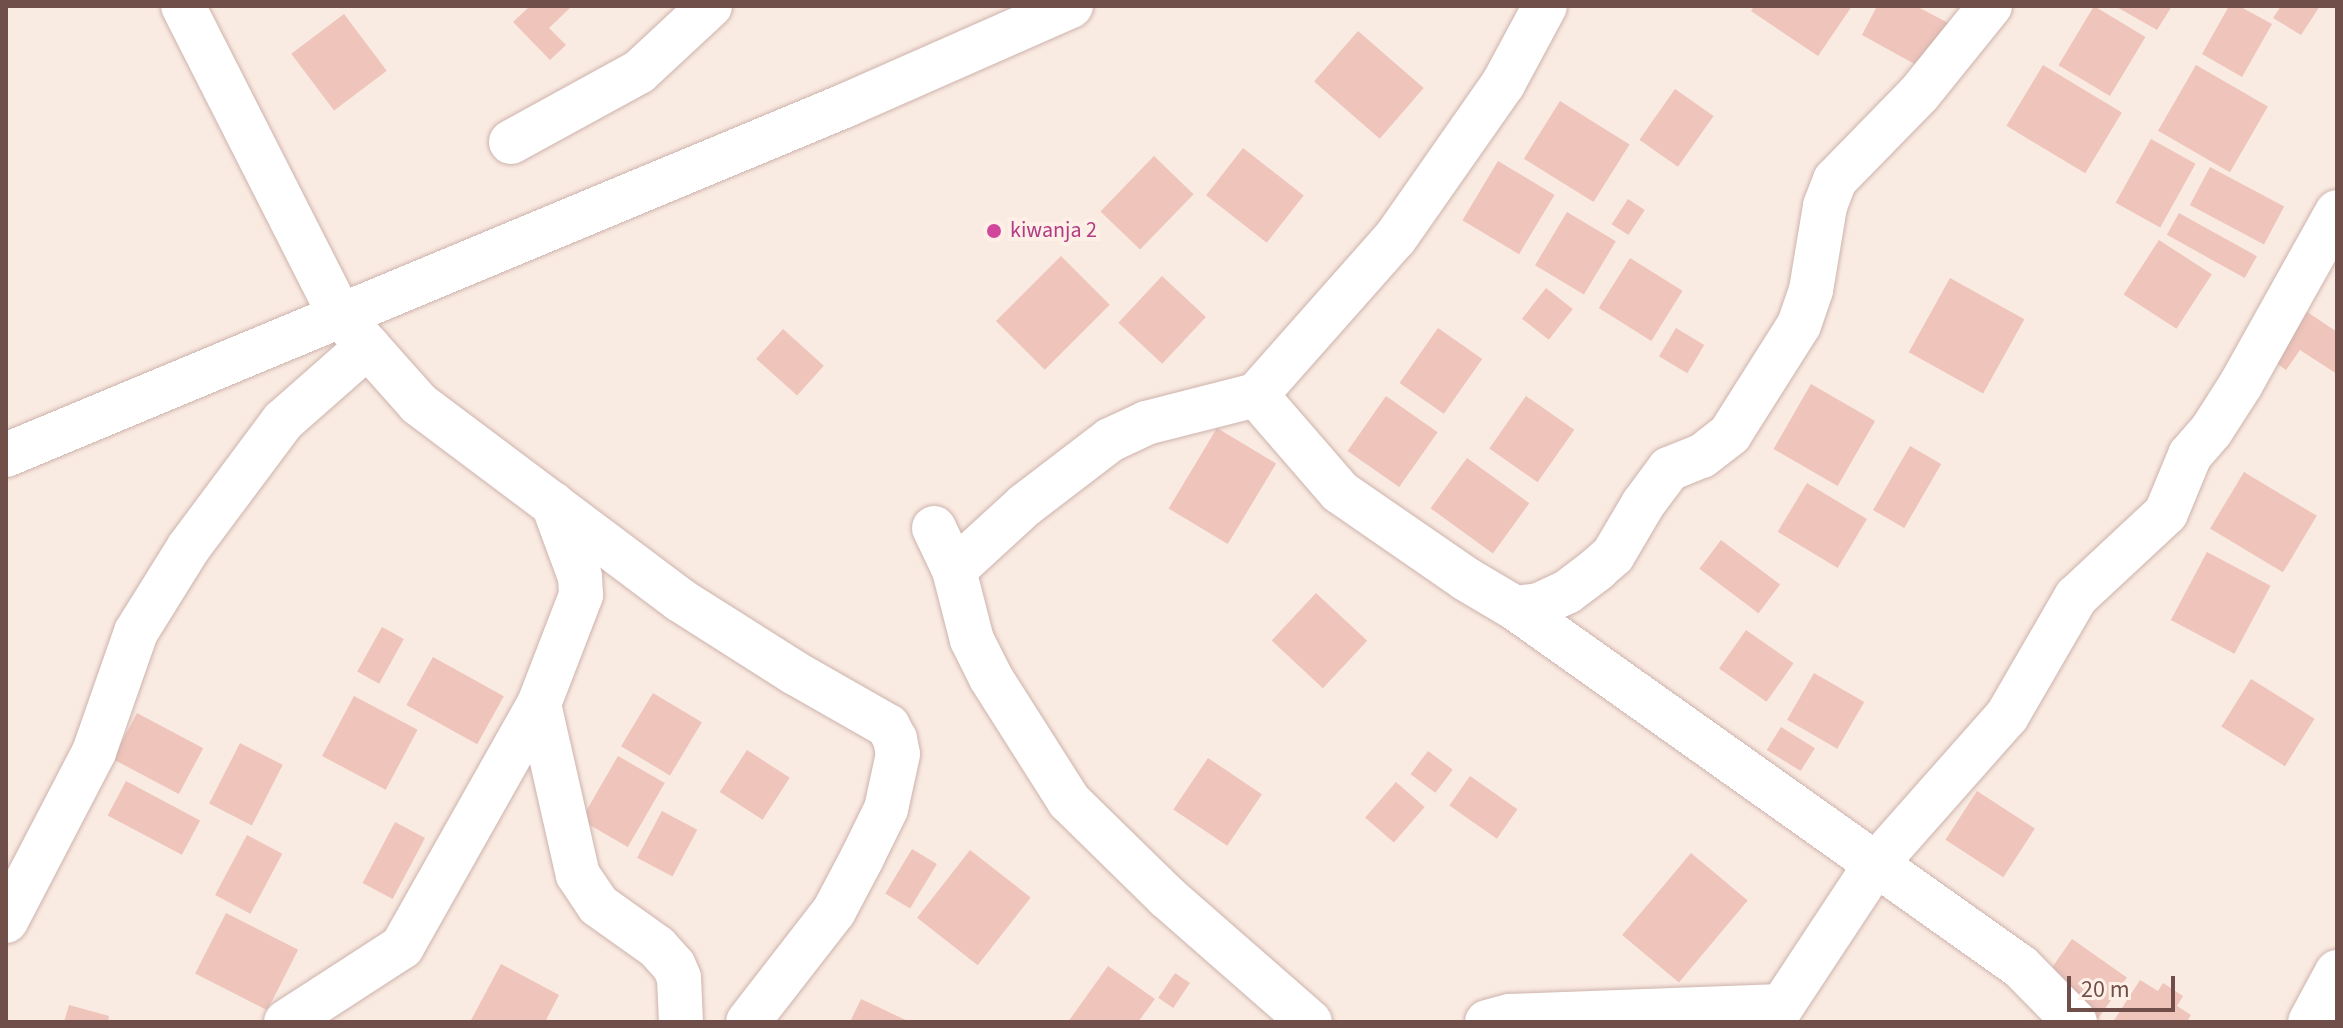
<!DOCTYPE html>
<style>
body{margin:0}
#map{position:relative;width:2343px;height:1028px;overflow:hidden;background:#faebe2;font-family:"Source Sans 3",sans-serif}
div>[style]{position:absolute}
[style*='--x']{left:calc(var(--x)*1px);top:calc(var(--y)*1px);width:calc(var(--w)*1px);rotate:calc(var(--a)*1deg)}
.building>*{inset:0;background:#eec4bb;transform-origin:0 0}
.roads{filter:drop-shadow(0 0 2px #cdb3ac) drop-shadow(0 0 2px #cdb3ac)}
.minor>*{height:44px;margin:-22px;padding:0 22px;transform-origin:22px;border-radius:22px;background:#fff}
.dots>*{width:22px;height:22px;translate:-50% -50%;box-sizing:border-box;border:4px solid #fef0e7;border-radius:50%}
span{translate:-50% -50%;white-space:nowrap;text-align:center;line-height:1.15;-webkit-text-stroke:8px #fef0e7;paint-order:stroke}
.hotel-label{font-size:22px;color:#b23c85}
.left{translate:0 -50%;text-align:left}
.frame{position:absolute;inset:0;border:8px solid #704f4a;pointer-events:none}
.scale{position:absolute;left:2067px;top:976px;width:108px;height:36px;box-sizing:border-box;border:4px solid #704f4a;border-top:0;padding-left:10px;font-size:24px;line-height:28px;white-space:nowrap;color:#704f4a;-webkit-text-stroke:6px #fef0e7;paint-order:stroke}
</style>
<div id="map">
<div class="building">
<i style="clip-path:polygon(530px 6px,572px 6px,549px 28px,566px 45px,550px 60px,513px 22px)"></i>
<i style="clip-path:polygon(1754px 6px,1852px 6px,1818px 56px,1751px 11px)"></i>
<i style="clip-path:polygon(1877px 6px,1916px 6px,1954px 26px,1929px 72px,1862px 35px)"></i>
<i style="left:2094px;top:6px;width:60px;height:69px;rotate:31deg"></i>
<i style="clip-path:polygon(2115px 6px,2172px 6px,2157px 30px)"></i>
<i style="clip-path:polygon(2229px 6px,2239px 6px,2272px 24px,2242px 77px,2202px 54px)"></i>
<i style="clip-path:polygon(2281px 6px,2320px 6px,2301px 35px,2273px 18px)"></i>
<i style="left:344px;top:14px;width:71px;height:66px;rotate:53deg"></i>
<i style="left:1358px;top:31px;width:87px;height:67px;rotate:41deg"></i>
<i style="left:2043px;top:65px;width:92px;height:71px;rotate:31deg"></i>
<i style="left:2196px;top:65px;width:83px;height:76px;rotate:30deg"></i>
<i style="left:1675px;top:89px;width:47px;height:62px;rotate:35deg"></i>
<i style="left:1560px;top:101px;width:82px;height:68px;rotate:32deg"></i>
<i style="left:2151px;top:139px;width:51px;height:73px;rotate:29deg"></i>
<i style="left:1243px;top:148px;width:77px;height:60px;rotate:38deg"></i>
<i style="left:1154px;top:156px;width:55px;height:77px;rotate:44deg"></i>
<i style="left:1498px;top:161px;width:66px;height:69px;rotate:31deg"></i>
<i style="left:2210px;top:167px;width:84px;height:43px;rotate:28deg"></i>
<i style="left:1628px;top:199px;width:20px;height:30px;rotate:33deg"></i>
<i style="left:1567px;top:212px;width:57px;height:62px;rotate:31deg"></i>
<i style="left:2179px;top:213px;width:89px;height:25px;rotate:29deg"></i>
<i style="left:2159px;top:240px;width:63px;height:65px;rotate:33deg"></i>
<i style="left:1061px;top:256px;width:69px;height:92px;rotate:45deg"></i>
<i style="left:1630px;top:258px;width:62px;height:59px;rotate:32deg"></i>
<i style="left:1162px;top:276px;width:60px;height:64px;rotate:43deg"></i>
<i style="left:1950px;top:278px;width:85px;height:85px;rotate:29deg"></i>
<i style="left:1546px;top:288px;width:34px;height:39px;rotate:38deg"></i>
<i style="clip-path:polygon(2300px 307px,2337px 332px,2337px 374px,2300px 350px,2286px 370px,2268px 357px)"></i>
<i style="left:1438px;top:328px;width:54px;height:67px;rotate:35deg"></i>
<i style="left:1676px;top:328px;width:33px;height:33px;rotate:31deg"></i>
<i style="left:783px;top:329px;width:55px;height:40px;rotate:42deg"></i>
<i style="left:1811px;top:384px;width:74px;height:75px;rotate:30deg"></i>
<i style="left:1386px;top:396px;width:63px;height:67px;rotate:35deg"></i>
<i style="left:1526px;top:396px;width:59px;height:64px;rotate:35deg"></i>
<i style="left:1217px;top:428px;width:69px;height:94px;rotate:31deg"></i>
<i style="left:1910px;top:446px;width:36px;height:74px;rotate:30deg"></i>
<i style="left:1467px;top:458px;width:77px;height:62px;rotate:36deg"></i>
<i style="left:2244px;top:472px;width:85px;height:66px;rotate:31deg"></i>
<i style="left:1807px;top:483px;width:70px;height:57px;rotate:31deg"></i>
<i style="left:1721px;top:540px;width:74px;height:36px;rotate:37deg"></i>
<i style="left:2207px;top:552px;width:72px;height:77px;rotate:28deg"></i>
<i style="left:1316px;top:593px;width:70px;height:65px;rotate:43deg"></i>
<i style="left:382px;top:627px;width:25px;height:51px;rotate:29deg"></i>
<i style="left:1746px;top:630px;width:58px;height:47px;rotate:35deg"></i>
<i style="left:433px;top:657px;width:81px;height:55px;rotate:29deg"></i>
<i style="left:1814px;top:673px;width:58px;height:54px;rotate:30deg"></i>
<i style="left:2251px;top:679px;width:75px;height:56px;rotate:32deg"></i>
<i style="left:653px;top:693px;width:57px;height:62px;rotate:31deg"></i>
<i style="left:354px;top:696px;width:72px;height:68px;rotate:28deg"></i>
<i style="left:137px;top:713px;width:75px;height:52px;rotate:28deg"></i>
<i style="left:1781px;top:727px;width:40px;height:27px;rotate:32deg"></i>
<i style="left:240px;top:743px;width:48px;height:68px;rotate:27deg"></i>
<i style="left:747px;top:750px;width:51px;height:50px;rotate:33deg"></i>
<i style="left:1428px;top:751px;width:31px;height:29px;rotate:37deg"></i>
<i style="left:618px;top:756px;width:54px;height:74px;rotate:30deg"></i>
<i style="left:1208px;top:758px;width:65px;height:62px;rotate:34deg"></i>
<i style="left:1470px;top:776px;width:58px;height:36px;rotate:35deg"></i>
<i style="left:126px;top:781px;width:84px;height:39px;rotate:28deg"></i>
<i style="left:1396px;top:782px;width:38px;height:47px;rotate:41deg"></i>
<i style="left:1977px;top:791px;width:69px;height:58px;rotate:33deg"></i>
<i style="left:662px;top:811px;width:40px;height:53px;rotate:28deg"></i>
<i style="left:395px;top:822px;width:34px;height:69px;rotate:28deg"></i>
<i style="left:247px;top:835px;width:40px;height:68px;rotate:28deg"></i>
<i style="left:912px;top:849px;width:29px;height:52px;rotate:31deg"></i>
<i style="left:970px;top:850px;width:77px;height:86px;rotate:38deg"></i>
<i style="left:1691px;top:853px;width:74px;height:107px;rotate:40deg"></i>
<i style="left:226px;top:913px;width:81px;height:68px;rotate:27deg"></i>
<i style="left:2072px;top:939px;width:67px;height:50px;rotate:35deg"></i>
<i style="clip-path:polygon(501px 964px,559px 995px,545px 1022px,470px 1022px)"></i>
<i style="clip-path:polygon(1108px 966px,1155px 999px,1138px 1022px,1068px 1022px)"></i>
<i style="left:1175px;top:973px;width:18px;height:30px;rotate:34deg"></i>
<i style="clip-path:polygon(2140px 980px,2158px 991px,2163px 983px,2183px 996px,2177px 1006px,2191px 1015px,2187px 1022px,2113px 1022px)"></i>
<i style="clip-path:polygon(861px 999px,910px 1022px,850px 1022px)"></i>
<i style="clip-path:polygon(69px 1005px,109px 1016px,108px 1022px,64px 1022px)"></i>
</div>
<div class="roads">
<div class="minor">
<i style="--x:183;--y:6;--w:345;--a:63.1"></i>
<i style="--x:339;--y:314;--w:120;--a:48.4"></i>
<i style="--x:419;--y:404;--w:326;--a:36.9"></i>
<i style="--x:680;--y:600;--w:136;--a:32.4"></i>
<i style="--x:795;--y:673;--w:107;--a:29.7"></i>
<i style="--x:888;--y:726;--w:15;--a:62"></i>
<i style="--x:895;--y:739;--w:15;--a:79"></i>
<i style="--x:898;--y:754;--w:56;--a:102.3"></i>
<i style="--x:886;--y:809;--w:55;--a:116.1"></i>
<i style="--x:862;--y:858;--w:60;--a:117.8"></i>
<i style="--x:834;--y:911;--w:140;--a:127.8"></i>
<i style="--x:1545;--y:6;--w:89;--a:118.3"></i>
<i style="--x:1503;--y:84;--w:188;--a:125"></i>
<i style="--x:1395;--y:238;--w:210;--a:131.5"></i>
<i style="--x:1256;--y:395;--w:128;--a:49.1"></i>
<i style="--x:1340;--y:492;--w:153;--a:34.6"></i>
<i style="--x:1466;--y:579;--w:57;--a:30.6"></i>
<i style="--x:1515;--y:608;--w:24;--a:-7"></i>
<i style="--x:1539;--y:605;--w:31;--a:-25"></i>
<i style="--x:1567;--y:592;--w:38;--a:-37"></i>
<i style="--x:1597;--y:569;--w:21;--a:-41"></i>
<i style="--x:1613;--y:555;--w:59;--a:-59.5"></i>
<i style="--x:1643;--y:504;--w:44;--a:-53.4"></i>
<i style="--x:1669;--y:469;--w:35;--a:-22"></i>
<i style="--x:1702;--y:456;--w:36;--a:-38"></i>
<i style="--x:1730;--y:434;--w:129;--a:-57.7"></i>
<i style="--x:1799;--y:325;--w:37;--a:-71"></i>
<i style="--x:1811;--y:290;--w:85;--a:-80.5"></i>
<i style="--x:1825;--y:206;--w:28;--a:-69"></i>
<i style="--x:1835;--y:180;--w:120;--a:-45.7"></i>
<i style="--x:1919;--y:94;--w:113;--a:-51.1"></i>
<i style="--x:511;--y:142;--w:146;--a:-28.7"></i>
<i style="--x:639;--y:72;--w:97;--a:-42.9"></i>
<i style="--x:6;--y:455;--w:908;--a:-22.61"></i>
<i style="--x:844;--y:106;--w:248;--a:-23.8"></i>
<i style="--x:934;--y:528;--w:47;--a:64.5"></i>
<i style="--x:954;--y:570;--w:72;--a:75.6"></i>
<i style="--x:972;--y:640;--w:42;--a:63.4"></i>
<i style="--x:991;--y:678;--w:146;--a:57.6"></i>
<i style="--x:1069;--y:801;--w:137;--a:44.4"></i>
<i style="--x:1167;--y:897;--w:190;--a:41.2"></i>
<i style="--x:954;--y:570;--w:96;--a:-42.5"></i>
<i style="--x:1025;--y:505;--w:107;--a:-37.4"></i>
<i style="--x:1110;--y:440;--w:40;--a:-25"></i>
<i style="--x:1146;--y:423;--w:114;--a:-14.3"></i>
<i style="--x:1515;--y:608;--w:620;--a:35.36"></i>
<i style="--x:2021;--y:967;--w:77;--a:45.5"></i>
<i style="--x:539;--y:704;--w:175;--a:77.2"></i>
<i style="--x:578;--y:875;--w:36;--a:56"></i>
<i style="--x:598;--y:905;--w:72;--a:35.4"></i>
<i style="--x:657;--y:947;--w:25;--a:48"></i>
<i style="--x:674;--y:966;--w:13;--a:67"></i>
<i style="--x:679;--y:978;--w:44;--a:87.4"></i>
<i style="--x:6;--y:921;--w:191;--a:-62.5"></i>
<i style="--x:94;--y:752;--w:127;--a:-70.7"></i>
<i style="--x:136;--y:632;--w:100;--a:-58.1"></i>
<i style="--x:189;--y:547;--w:157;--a:-53.3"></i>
<i style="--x:283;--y:421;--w:113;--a:-41.4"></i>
<i style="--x:286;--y:1022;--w:138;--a:-32.9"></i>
<i style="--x:402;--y:947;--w:279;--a:-60.6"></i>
<i style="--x:539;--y:704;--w:117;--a:-68.9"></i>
<i style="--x:581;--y:595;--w:18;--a:-93"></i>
<i style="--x:580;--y:577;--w:78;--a:-110.3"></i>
<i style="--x:1487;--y:1022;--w:24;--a:-15"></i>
<i style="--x:1510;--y:1016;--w:272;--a:-2.1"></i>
<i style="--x:1782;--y:1006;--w:169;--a:-56.6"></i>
<i style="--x:1875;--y:865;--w:199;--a:-48.5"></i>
<i style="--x:2007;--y:716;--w:138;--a:-59.9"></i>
<i style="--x:2076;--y:597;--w:123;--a:-43"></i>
<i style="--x:2166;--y:513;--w:63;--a:-67.5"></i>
<i style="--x:2190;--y:455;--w:32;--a:-49"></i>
<i style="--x:2211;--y:431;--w:56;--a:-57.4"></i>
<i style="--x:2241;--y:384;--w:197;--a:-60.8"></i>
<i style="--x:2310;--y:1022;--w:57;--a:-61.6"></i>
</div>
</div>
<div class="dots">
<i style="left:994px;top:231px;background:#d1479c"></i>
</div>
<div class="hotel-label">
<span class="left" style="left:1010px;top:231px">kiwanja 2</span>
</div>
<div class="frame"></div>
<div class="scale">20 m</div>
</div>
